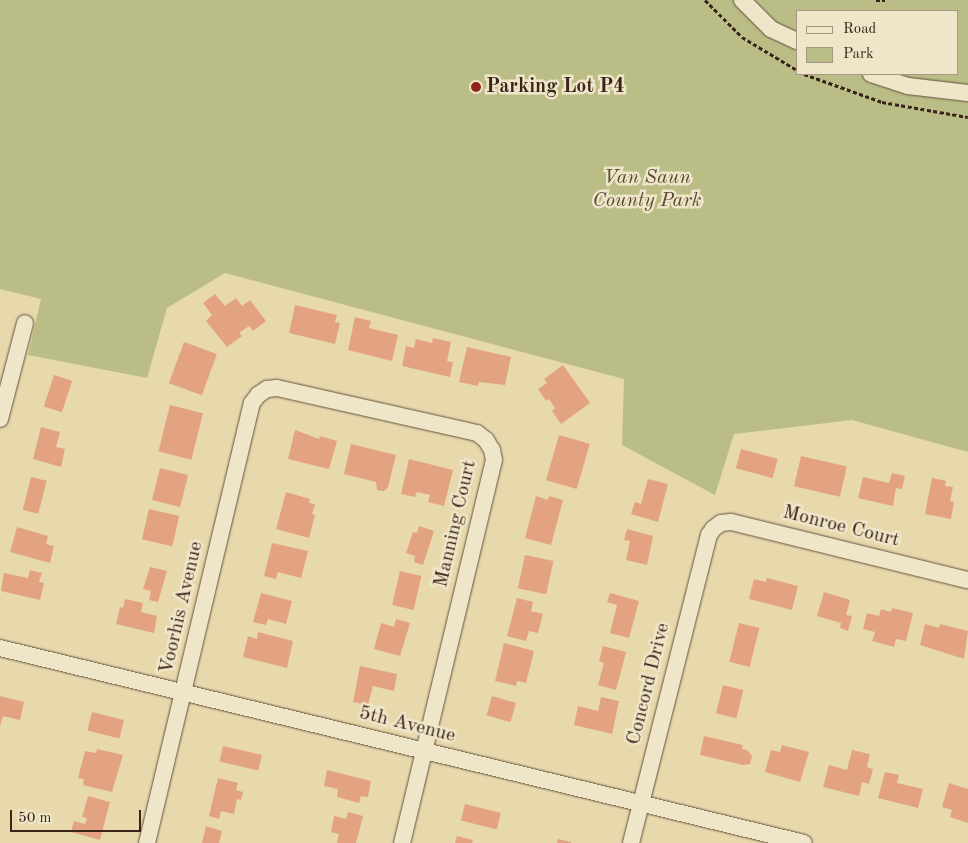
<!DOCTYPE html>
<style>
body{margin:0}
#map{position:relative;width:968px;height:843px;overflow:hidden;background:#e7d9ac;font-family:"Old Standard TT",serif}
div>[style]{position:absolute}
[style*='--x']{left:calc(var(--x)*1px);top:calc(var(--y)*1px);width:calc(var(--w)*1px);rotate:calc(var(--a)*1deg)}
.green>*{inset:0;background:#babe86}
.building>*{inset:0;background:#e4a380;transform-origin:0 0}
.path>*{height:3px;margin-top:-1.5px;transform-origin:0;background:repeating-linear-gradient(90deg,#3a2419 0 4px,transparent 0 6.5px)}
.roads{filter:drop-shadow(0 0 1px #65513e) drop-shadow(0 0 1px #65513e)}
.minor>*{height:16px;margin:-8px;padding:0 8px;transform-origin:8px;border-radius:8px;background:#efe6c9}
.dots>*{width:14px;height:14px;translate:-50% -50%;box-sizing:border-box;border:2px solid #efe6c9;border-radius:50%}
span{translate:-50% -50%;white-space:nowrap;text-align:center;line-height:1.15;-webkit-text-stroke:5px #efe6c9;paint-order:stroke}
.poi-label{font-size:20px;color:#3a2419;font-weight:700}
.left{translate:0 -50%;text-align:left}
.park-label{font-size:20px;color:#5a4a34;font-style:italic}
.street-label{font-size:20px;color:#3a2419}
.legend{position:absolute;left:796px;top:10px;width:162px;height:65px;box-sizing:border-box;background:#efe6c9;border:1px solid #a79883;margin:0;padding:6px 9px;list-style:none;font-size:15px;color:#3a2419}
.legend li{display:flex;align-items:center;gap:10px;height:25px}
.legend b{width:25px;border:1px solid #a79883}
.scale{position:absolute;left:10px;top:810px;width:131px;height:22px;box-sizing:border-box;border:2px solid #3a2419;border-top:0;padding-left:6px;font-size:15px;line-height:18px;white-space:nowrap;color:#3a2419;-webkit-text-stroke:4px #efe6c9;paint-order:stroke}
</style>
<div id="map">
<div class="green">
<i style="clip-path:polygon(evenodd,0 0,968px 0,968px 452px,852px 420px,734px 434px,715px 495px,622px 445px,624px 379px,225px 273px,167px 308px,147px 378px,28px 355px,41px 299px,0 289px,0 0,797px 11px,957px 11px,957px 74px,797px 74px,797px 11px)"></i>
</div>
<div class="building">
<i style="clip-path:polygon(215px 294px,225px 306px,236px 298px,242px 306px,250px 300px,266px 321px,253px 331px,249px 326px,239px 333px,242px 336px,227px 347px,206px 321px,212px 315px,203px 303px)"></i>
<i style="clip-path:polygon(295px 305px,337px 315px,335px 322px,340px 323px,335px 344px,289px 333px)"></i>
<i style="clip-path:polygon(355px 317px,371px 321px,369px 328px,398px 335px,392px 361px,348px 350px)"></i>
<i style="clip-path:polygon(433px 338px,451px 342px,447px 361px,453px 362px,450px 377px,402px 366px,406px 346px,414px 348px,416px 339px,432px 343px)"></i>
<i style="left:184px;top:342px;width:35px;height:44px;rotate:20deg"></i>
<i style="clip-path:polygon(467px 347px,511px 357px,505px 385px,479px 382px,478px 386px,459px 382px)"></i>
<i style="clip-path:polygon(563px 365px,590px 403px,561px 424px,552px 411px,555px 408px,549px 399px,546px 401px,538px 389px,547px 383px,544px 379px)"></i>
<i style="left:54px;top:375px;width:19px;height:33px;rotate:18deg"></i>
<i style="left:170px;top:405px;width:34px;height:48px;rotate:14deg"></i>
<i style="clip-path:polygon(41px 427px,60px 432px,56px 447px,65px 449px,61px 467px,33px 459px)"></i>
<i style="clip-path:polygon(295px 430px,319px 439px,320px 436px,337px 441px,329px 469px,288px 459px)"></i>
<i style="left:559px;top:435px;width:32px;height:47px;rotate:16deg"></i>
<i style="clip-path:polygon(351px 444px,396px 455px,388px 487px,384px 491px,377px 490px,376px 482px,344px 474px)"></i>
<i style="left:741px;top:449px;width:38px;height:20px;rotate:15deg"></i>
<i style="left:801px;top:456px;width:47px;height:31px;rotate:13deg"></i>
<i style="clip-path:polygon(409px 459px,453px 470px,444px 506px,428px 502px,430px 495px,417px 492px,415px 497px,401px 494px)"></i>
<i style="left:160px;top:468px;width:29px;height:33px;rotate:14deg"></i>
<i style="clip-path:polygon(892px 473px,905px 476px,902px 489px,896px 488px,893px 506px,858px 498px,863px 477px,889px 483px)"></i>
<i style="left:31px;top:477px;width:16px;height:34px;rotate:14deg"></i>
<i style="clip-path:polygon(932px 478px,946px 481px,945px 486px,953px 487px,950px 501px,954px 502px,951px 519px,925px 514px)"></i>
<i style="clip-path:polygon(648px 479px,668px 484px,658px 522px,631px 514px,635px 502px,641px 504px)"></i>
<i style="clip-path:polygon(286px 492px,310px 499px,309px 503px,315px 504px,312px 514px,315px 515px,309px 538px,276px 529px)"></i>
<i style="clip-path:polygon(536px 496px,548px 500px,549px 496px,563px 500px,551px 545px,525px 538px)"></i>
<i style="left:149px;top:509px;width:31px;height:31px;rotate:13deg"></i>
<i style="clip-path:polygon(419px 526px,434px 531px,423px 565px,414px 562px,415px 556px,406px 553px,413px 532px,417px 533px)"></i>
<i style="clip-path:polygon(17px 527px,48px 536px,46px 544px,54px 546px,50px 563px,10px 552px)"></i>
<i style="clip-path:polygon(627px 529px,653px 536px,647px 565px,626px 560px,630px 541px,624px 540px)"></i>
<i style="clip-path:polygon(272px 543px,308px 551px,301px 578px,278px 572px,276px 579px,264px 576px)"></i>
<i style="left:525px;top:555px;width:29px;height:34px;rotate:12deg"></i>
<i style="clip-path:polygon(150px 567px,167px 571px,158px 602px,149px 600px,151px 591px,143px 589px)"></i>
<i style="clip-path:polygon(30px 570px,42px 573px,39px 582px,44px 583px,40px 600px,1px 591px,4px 573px,28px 578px)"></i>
<i style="left:400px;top:571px;width:22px;height:35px;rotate:13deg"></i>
<i style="clip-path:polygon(767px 578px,798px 586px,792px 610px,749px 599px,754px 579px,766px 582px)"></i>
<i style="clip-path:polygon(824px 592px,850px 600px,846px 615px,852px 616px,848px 631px,840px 628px,841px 623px,817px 616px)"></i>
<i style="clip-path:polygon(261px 593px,292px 601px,286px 624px,268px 619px,266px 625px,253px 622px)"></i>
<i style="clip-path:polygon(610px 593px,639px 601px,629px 638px,610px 633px,617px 605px,607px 602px)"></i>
<i style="clip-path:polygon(517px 598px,533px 602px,531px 611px,543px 614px,538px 633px,529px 631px,526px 641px,507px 636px)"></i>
<i style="clip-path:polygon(125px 599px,143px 603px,141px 612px,157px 616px,154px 633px,116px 624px,120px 607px,123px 608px)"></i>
<i style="clip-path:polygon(892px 608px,913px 613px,906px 641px,896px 639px,894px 647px,872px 641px,875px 632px,863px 629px,867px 613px,879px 616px,881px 609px,891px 612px)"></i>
<i style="clip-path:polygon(396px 619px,410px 623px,400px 656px,374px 649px,381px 623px,394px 627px)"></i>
<i style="left:739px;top:623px;width:21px;height:40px;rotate:14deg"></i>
<i style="clip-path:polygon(925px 624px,939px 628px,940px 624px,968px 631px,964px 659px,920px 645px)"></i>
<i style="clip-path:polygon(258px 632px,293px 641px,287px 668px,243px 657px,248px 636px,257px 639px)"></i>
<i style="clip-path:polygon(504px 643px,534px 651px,526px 683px,517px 681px,516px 686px,495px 681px)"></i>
<i style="clip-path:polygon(603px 646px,626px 652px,616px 690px,598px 685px,604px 663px,599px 661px)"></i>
<i style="clip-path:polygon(360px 666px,397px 674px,394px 691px,373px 686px,368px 705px,353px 702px)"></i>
<i style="left:723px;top:685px;width:21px;height:29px;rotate:14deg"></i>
<i style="clip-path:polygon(0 696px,24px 702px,20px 720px,3px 716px,0 726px)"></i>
<i style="left:492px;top:696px;width:25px;height:20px;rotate:16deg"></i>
<i style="clip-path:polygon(601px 697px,619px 701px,612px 734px,574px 725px,578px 706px,598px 711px)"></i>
<i style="left:92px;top:712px;width:33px;height:19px;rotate:14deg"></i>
<i style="clip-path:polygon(704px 736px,743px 745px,742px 749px,747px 750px,752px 756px,750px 764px,743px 765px,700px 755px)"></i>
<i style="clip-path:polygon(782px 745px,809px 752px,800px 782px,765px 772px,771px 750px,780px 752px)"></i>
<i style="left:223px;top:746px;width:40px;height:16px;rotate:13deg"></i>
<i style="clip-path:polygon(97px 749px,123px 755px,112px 792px,83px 785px,84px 779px,78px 778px,85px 751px,96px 753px)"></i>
<i style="clip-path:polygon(852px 750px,870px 754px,867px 767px,873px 769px,869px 784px,862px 782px,859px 796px,823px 787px,829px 765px,847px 770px)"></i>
<i style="clip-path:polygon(327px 770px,371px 781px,368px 797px,361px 796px,359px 803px,337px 797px,338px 789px,324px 786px)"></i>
<i style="clip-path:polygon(885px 772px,899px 775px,897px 783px,923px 789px,918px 808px,878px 798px)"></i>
<i style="clip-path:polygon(218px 778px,238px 783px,236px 790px,243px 792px,241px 800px,237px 799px,234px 814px,221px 811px,219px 819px,209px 816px)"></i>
<i style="clip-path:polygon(949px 783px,968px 789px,968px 823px,950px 817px,952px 810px,942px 807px)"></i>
<i style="clip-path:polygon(88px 796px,110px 802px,100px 840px,71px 832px,74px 821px,85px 824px,87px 818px,82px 817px)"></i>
<i style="left:465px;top:804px;width:37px;height:17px;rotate:14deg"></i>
<i style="clip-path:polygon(348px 812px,363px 816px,356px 843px,337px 843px,339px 834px,331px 832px,334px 816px,346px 819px)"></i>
<i style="clip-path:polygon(206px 826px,222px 831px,219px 843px,202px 843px)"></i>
<i style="clip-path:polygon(457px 836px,473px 840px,472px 843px,455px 843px)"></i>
<i style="clip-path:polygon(558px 839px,571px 842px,571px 843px,557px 843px)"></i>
</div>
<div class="path">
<i style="--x:705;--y:0;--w:52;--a:45"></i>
<i style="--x:742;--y:37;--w:64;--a:31"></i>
<i style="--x:876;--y:0;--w:9;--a:0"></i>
<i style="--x:804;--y:74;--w:83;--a:19.7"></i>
<i style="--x:882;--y:102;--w:87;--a:9.9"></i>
</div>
<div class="roads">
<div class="minor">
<i style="--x:742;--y:0;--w:41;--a:45"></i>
<i style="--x:771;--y:29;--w:29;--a:25"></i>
<i style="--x:871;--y:74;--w:39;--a:18"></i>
<i style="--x:908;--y:86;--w:60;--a:6.7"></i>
<i style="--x:0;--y:419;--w:99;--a:-75.4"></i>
<i style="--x:0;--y:648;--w:827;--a:13.63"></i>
<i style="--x:147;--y:843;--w:452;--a:-76.6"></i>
<i style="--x:252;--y:403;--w:10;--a:-53"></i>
<i style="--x:258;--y:395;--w:11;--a:-34"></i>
<i style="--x:267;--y:389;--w:10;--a:-6"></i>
<i style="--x:277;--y:388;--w:205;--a:12.7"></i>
<i style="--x:477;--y:433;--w:11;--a:38"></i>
<i style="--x:486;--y:440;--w:12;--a:59"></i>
<i style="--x:492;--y:450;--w:10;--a:79"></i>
<i style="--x:494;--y:460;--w:394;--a:103.5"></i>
<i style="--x:631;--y:843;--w:318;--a:-75.8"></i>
<i style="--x:709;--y:535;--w:7;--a:-56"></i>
<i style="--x:713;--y:529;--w:10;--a:-37"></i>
<i style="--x:721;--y:523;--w:10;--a:-6"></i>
<i style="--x:731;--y:522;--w:244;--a:13.8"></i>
</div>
</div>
<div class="dots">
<i style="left:476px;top:87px;background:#8f2418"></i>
</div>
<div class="poi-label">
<span class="left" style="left:486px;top:87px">Parking Lot P4</span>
</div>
<div class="park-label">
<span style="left:647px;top:190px">Van Saun<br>County Park</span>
</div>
<div class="street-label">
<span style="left:456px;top:524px;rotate:-77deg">Manning Court</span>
<span style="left:841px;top:527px;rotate:14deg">Monroe Court</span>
<span style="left:182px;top:608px;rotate:-77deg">Voorhis Avenue</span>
<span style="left:649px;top:684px;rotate:-76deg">Concord Drive</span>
<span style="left:407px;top:725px;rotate:14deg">5th Avenue</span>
</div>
<ul class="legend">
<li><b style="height:6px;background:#efe6c9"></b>Road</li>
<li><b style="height:14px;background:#babe86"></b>Park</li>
</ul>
<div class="scale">50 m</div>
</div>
